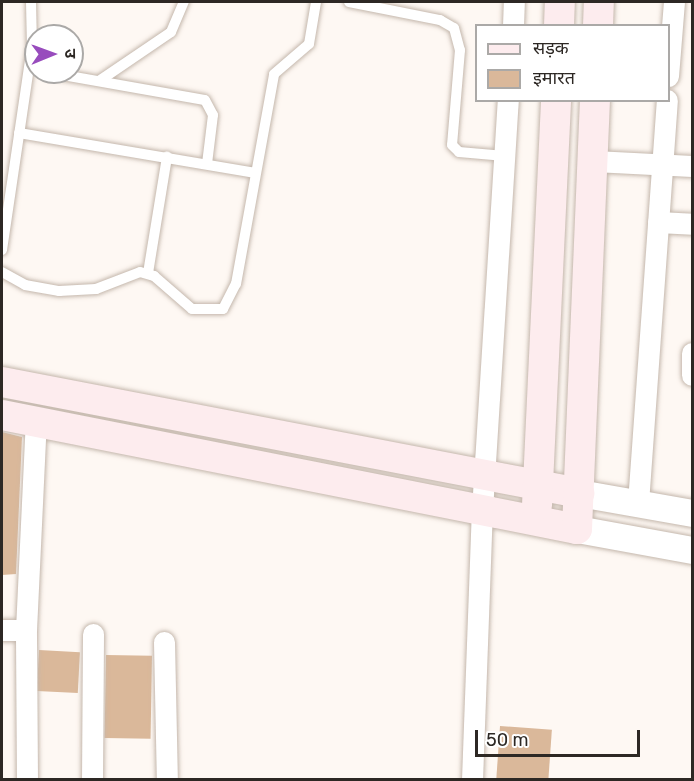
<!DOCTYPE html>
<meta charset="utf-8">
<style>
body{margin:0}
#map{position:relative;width:694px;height:781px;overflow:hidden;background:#fef8f3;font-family:Rubik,"Noto Sans Devanagari",sans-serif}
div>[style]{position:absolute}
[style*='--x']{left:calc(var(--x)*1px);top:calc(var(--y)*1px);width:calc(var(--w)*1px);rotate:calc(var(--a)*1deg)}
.building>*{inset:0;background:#dab89a;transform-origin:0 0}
.roads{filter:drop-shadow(0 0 2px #c4b7ac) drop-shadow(0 0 2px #c4b7ac)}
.service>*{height:10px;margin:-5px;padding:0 5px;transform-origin:5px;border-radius:5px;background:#fff}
.minor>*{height:21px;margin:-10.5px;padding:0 10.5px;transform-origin:10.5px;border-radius:10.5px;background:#fff}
.tertiary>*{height:27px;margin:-13.5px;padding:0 13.5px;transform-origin:13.5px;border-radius:13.5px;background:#fff}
.secondary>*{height:30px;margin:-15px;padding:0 15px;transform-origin:15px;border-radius:15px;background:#fdecee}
span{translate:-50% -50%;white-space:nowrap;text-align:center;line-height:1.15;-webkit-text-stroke:6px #fff;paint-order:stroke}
.frame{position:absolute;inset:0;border:3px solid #2d2824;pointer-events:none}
.legend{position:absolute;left:475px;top:24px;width:195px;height:78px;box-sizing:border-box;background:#fff;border:2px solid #aba9a7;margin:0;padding:8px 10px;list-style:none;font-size:18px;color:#2d2824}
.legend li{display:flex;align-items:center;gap:12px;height:30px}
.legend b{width:30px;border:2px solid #aba9a7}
.north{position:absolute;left:24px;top:24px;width:60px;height:60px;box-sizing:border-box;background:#fff;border:2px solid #aba9a7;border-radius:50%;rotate:89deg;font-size:16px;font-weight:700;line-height:24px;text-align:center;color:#2d2824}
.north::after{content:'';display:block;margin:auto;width:21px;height:27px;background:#984cbd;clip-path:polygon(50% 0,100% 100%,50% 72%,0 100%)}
.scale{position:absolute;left:475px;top:730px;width:165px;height:27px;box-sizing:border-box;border:3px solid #2d2824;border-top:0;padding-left:8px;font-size:18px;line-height:21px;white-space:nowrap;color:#2d2824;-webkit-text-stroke:4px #fff;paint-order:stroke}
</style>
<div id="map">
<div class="building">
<i style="clip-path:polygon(2px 432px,22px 437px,16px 574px,2px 575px)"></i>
<i style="left:39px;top:650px;width:41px;height:41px;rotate:3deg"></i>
<i style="left:106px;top:655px;width:46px;height:83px;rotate:1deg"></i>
<i style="left:500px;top:726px;width:52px;height:54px;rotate:4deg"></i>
</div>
<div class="roads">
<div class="service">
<i style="--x:349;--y:2;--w:93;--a:11.2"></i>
<i style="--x:440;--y:20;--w:16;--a:30"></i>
<i style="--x:454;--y:28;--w:23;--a:75"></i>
<i style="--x:460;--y:50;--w:95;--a:94.8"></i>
<i style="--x:452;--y:145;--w:10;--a:45"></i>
<i style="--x:459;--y:152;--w:46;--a:5"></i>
<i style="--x:46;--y:72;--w:161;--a:10"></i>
<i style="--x:205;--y:100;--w:17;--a:62"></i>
<i style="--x:213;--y:115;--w:49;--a:97"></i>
<i style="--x:99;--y:81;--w:87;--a:-34.2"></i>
<i style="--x:171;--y:32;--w:33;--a:-67"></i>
<i style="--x:19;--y:133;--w:240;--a:9.6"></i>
<i style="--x:2;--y:250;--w:206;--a:-81.6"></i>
<i style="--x:32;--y:46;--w:44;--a:-91.3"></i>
<i style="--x:2;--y:272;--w:26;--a:29"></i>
<i style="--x:25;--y:285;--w:35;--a:10"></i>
<i style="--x:59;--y:291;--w:37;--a:-3"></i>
<i style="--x:96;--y:289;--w:47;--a:-21.1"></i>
<i style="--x:140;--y:272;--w:15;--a:16"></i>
<i style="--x:154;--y:276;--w:50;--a:41"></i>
<i style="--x:192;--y:309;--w:31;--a:0"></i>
<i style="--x:223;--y:309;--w:28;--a:-63"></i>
<i style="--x:236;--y:284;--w:213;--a:-79.7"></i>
<i style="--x:274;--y:74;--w:46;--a:-40.6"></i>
<i style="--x:309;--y:44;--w:43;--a:-80.5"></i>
<i style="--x:148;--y:273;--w:118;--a:-80.7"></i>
</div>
<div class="minor">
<i style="--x:513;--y:26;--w:24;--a:-88"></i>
<i style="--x:668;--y:76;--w:74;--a:-85.4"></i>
<i style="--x:594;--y:161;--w:98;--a:2.9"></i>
<i style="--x:658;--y:222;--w:34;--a:3"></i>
<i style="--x:692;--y:353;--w:22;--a:90"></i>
<i style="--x:638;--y:503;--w:404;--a:-85.9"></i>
<i style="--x:2;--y:630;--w:24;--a:0"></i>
<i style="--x:164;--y:642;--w:138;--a:88.8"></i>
<i style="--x:27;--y:780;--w:150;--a:-90.4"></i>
<i style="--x:26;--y:630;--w:209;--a:-87.3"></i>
<i style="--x:92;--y:780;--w:146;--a:-89.6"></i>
<i style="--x:472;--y:780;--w:270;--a:-87.9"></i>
<i style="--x:482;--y:510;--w:411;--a:-86.4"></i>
</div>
<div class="tertiary">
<i style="--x:579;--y:493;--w:115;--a:10"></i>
<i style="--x:577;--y:529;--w:117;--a:10.3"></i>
</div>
<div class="secondary">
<i style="--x:559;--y:26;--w:24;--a:-88"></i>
<i style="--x:598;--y:26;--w:24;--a:-88"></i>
<i style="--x:2;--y:382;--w:588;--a:10.89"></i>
<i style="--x:2;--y:415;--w:586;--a:11.21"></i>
<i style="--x:577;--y:529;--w:429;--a:-87.6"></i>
<i style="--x:537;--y:505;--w:405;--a:-87.3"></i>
</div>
</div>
<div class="frame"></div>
<ul class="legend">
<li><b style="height:8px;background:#fdecee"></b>सड़क</li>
<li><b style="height:16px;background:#dab89a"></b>इमारत</li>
</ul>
<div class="north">उ</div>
<div class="scale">50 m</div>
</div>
